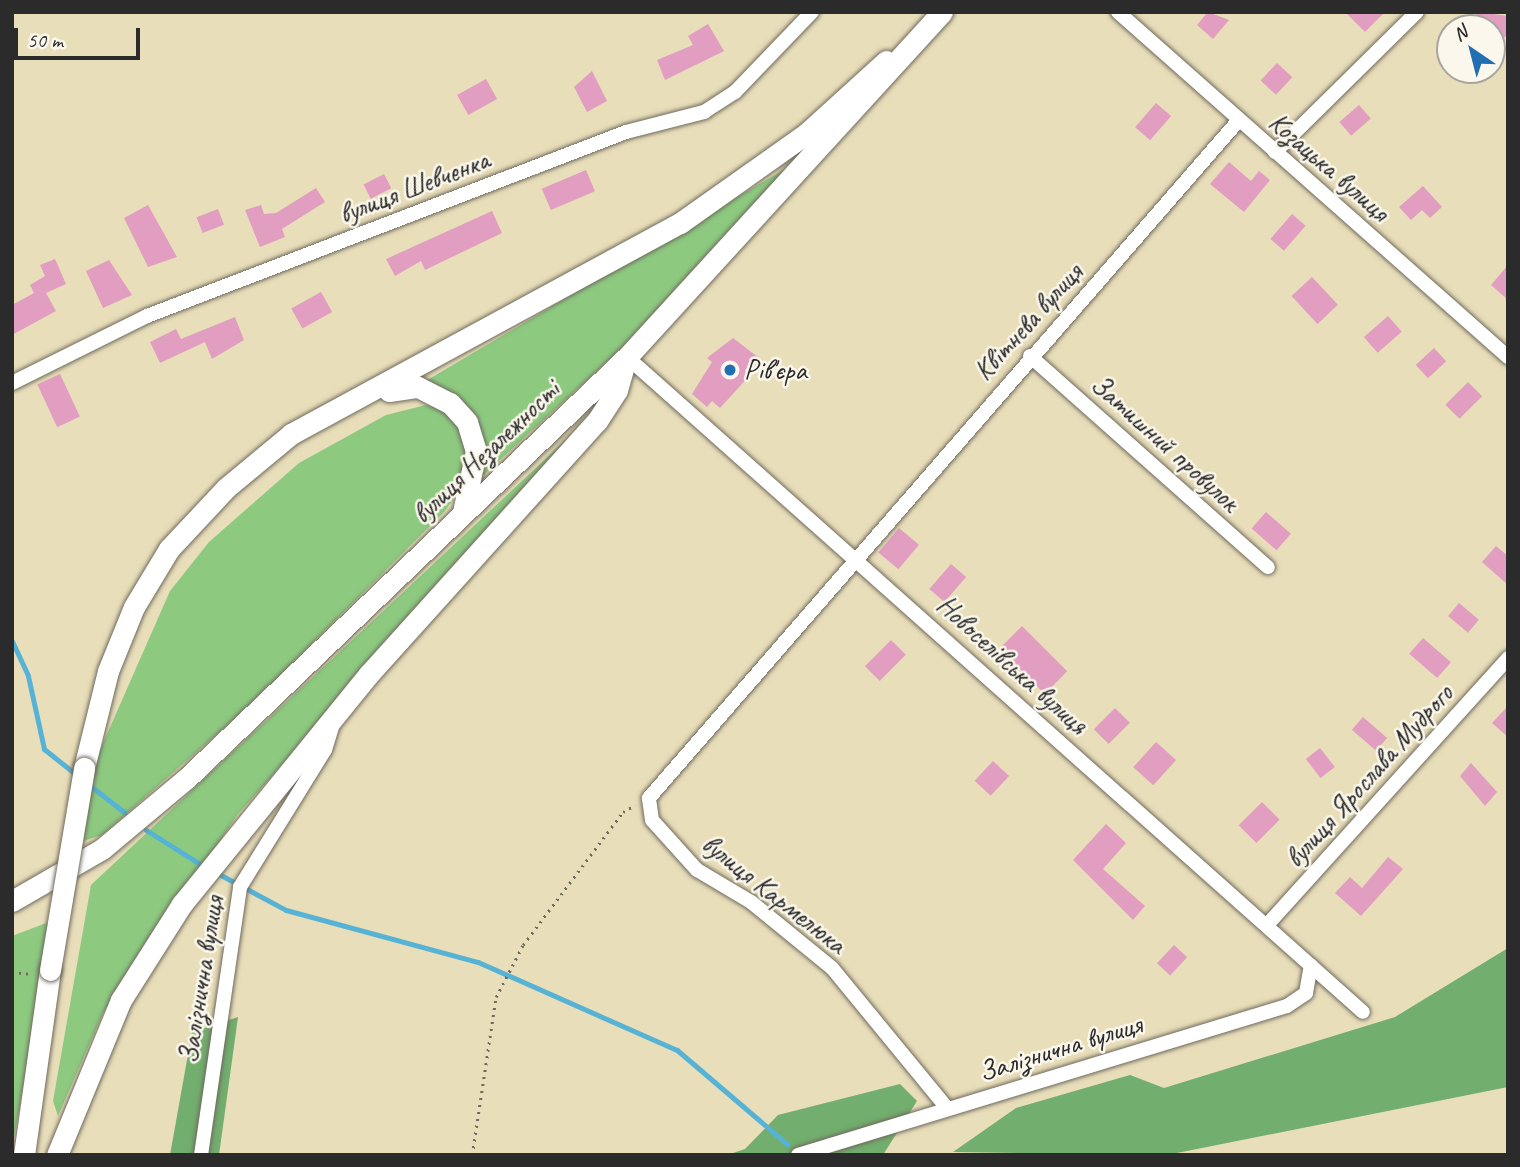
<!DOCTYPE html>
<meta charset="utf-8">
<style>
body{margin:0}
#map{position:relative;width:1520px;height:1167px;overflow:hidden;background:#e9deba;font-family:Caveat,sans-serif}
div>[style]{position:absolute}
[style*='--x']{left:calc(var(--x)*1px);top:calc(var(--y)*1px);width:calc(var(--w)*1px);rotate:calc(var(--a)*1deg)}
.green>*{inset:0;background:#8dca80}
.forest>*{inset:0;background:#72ae6e}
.stream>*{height:5px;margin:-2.5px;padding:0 2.5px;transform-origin:2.5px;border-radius:2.5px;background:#57b3d5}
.building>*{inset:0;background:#e19ec0;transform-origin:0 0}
.path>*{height:2.5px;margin-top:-1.25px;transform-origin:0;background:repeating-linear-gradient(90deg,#6e6a5d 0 2px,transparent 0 7px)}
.roads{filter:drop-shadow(0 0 2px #6e6a5d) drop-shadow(0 0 2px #6e6a5d)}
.minor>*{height:14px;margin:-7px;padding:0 7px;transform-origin:7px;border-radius:7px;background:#fff}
.primary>*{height:21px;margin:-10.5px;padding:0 10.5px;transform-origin:10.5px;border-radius:10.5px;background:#fff}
.bridges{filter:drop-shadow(0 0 2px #6e6a5d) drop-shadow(0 0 2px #6e6a5d)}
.primary-bridge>*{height:21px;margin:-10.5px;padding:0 10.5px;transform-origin:10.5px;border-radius:10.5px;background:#fff}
.dots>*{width:19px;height:19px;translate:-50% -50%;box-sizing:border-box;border:4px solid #fbf7ec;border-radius:50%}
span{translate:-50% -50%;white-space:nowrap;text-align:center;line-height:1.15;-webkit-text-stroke:5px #fbf7ec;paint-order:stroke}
.street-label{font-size:28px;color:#2b2b2b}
.poi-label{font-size:28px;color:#2b2b2b}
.left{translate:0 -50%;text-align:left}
.frame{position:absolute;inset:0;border:14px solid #2b2b2b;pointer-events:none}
.north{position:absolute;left:1436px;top:14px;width:70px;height:70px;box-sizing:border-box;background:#fbf7ec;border:2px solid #a8a59f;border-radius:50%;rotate:325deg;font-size:19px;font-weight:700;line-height:28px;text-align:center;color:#2b2b2b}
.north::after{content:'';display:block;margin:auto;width:24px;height:32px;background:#1f6fb2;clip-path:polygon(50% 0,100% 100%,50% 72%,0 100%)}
.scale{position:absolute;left:14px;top:28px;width:126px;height:32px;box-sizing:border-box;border:4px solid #2b2b2b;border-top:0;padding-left:9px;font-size:21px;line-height:24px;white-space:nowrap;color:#2b2b2b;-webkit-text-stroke:5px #fbf7ec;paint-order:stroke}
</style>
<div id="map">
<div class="green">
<i style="clip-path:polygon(805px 157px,626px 344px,475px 483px,484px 458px,424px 382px)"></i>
<i style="clip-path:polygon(604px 404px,238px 814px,103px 1013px,58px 1116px,53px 1101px,91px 885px)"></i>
<i style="clip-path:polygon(426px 405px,447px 411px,462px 428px,466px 445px,462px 487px,445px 511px,250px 705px,102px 835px,80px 842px,93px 766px,170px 591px,209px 542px,299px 463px,386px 415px)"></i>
<i style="clip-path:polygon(54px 920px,12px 1148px,12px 936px)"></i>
</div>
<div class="forest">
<i style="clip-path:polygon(1508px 948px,1508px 1087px,1167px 1155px,953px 1152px,1016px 1108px,1130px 1075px,1164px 1088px,1395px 1017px)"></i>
<i style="clip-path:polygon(238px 1017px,219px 1155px,170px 1155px,192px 1032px)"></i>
<i style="clip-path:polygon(900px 1084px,917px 1101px,883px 1155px,727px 1155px,745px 1149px,778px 1115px)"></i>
</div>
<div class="stream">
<i style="--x:12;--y:641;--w:38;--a:65"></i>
<i style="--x:28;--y:676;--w:75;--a:77.6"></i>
<i style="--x:44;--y:749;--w:43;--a:38.5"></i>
<i style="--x:88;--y:784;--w:46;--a:37.9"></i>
<i style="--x:146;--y:830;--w:64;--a:32.2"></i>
<i style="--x:217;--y:873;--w:78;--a:28.2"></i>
<i style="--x:286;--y:910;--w:199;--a:15.2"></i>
<i style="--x:478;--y:962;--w:218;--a:23.9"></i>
<i style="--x:677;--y:1050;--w:145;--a:40.5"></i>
</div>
<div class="building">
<i style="clip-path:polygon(1208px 12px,1229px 20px,1213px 39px,1197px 25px)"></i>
<i style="clip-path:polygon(1345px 12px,1385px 12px,1365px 32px)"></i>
<i style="clip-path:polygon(1479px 12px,1508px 16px,1508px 34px,1492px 51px,1492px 28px,1464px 28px)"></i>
<i style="clip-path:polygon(708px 24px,724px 51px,665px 80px,657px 60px,693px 45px,688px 36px)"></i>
<i style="left:1277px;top:63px;width:21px;height:24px;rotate:43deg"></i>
<i style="clip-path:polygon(592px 71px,607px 101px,587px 112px,574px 87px)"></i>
<i style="left:486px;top:79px;width:23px;height:33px;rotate:61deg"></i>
<i style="left:1156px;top:103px;width:20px;height:32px;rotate:41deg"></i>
<i style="left:1359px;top:105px;width:18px;height:26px;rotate:49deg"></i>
<i style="clip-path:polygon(1229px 162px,1251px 181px,1259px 171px,1270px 180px,1244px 212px,1210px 184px)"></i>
<i style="left:586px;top:170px;width:23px;height:48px;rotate:67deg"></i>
<i style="left:384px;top:174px;width:16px;height:23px;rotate:63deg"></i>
<i style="clip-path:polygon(1423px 186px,1442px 207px,1430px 218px,1422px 210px,1411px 220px,1399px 207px)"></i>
<i style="clip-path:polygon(316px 188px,325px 202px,282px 229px,285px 237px,260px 247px,245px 210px,261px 205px,264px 214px,276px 213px)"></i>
<i style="clip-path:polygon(148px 205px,177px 257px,148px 267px,124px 218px)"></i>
<i style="left:218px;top:209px;width:17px;height:23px;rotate:69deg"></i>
<i style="clip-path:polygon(492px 211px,502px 233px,425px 270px,421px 261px,395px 276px,386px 259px)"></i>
<i style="left:1292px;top:214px;width:18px;height:33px;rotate:41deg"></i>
<i style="clip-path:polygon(55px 259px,66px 284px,46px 293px,56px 311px,12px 335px,12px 305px,34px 293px,30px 285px,45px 276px,40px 265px)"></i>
<i style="clip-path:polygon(109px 260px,132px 295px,103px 308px,86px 271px)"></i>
<i style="clip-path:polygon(1508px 265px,1508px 300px,1491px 285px)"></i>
<i style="left:1312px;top:277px;width:38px;height:28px;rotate:47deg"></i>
<i style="left:321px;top:292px;width:23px;height:34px;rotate:61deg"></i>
<i style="left:1388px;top:316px;width:21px;height:32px;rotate:49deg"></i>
<i style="clip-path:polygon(235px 317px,244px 340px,212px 359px,205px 342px,160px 363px,150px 342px,176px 329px,181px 339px)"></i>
<i style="clip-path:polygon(733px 338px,763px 361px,720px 408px,712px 401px,707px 407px,692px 394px,712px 362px,707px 358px)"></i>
<i style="left:1434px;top:348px;width:18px;height:25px;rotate:47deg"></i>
<i style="left:60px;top:374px;width:47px;height:25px;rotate:65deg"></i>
<i style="left:1468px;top:382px;width:20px;height:32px;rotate:45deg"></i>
<i style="left:1266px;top:512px;width:33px;height:22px;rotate:41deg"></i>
<i style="left:899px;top:528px;width:26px;height:32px;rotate:40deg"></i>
<i style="clip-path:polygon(1496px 546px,1508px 556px,1508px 585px,1482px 562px)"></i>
<i style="left:951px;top:564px;width:20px;height:33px;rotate:41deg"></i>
<i style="left:1459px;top:603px;width:26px;height:17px;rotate:40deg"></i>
<i style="left:1022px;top:626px;width:64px;height:32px;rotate:45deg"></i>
<i style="left:1423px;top:638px;width:37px;height:21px;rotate:41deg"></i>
<i style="left:891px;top:640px;width:21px;height:37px;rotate:45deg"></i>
<i style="clip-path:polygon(1508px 706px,1508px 737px,1492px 723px)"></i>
<i style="left:1115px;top:708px;width:21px;height:30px;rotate:45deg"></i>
<i style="left:1363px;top:717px;width:32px;height:17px;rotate:41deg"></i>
<i style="left:1156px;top:742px;width:27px;height:34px;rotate:42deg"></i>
<i style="left:1320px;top:748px;width:24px;height:18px;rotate:52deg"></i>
<i style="left:993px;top:761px;width:22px;height:27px;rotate:43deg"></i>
<i style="clip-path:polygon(1471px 763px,1497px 792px,1485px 806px,1460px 776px)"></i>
<i style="left:1262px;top:802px;width:25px;height:33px;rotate:45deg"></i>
<i style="clip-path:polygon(1106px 824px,1126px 843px,1103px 869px,1145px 906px,1133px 920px,1073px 860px)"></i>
<i style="clip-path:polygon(1388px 857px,1403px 869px,1361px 916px,1335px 893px,1350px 877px,1362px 888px)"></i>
<i style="left:1174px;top:945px;width:18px;height:25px;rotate:43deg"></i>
</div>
<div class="path">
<i style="--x:12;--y:972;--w:18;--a:6"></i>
<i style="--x:472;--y:1155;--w:160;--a:-81.4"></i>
<i style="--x:496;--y:997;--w:59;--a:-62.6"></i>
<i style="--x:523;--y:945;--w:166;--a:-53.1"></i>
<i style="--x:623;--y:812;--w:14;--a:-30"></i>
</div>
<div class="roads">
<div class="minor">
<i style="--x:1118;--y:12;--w:521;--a:41.5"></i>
<i style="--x:1275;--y:152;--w:199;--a:-44.6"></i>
<i style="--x:1030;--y:356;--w:318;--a:41.6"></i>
<i style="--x:627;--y:357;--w:985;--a:41.67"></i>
<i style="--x:12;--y:383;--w:151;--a:-26.4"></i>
<i style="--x:147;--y:316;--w:513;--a:-21.01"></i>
<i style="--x:626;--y:132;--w:81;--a:-14.4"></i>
<i style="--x:704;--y:112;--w:37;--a:-33"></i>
<i style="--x:735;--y:92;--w:111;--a:-46.1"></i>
<i style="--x:1267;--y:925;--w:360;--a:-47.9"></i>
<i style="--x:947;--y:1108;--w:181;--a:-129.4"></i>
<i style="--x:832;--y:968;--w:104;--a:-140.8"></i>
<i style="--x:751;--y:902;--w:63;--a:-149.3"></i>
<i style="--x:697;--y:870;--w:67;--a:-132"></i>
<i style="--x:652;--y:820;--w:22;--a:-98"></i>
<i style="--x:649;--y:798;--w:899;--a:-48.97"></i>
<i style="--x:201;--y:1155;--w:271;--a:-81.7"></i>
<i style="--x:240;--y:887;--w:161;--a:-58.2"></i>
<i style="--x:325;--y:750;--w:28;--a:-73"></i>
<i style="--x:798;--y:1155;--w:511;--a:-16.95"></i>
<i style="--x:1287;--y:1006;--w:23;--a:-34"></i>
<i style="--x:1306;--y:993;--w:28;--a:-80"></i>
</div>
<div class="primary">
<i style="--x:389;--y:391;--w:29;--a:-8"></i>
<i style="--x:418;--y:387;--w:36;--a:27"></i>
<i style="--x:450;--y:403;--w:25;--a:48"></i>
<i style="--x:467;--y:422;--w:30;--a:73"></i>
<i style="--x:476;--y:451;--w:62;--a:102"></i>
<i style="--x:84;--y:768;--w:100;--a:-76.1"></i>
<i style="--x:108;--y:671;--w:69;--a:-67.9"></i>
<i style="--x:134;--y:607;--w:68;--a:-58.9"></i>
<i style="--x:169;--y:549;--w:83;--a:-46.9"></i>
<i style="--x:226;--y:488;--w:85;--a:-39.7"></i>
<i style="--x:291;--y:434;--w:443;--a:-28.5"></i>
<i style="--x:680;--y:223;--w:156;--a:-35.3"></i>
<i style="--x:807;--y:133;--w:107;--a:-42.3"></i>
<i style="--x:12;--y:901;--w:104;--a:-30"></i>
<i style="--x:102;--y:849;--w:111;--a:-39.9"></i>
<i style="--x:187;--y:778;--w:609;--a:-43.74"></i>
<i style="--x:627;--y:357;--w:467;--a:-47.6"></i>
<i style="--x:24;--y:1155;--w:187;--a:-82"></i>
<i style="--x:57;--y:1155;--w:168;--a:-67.6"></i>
<i style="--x:121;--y:1000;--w:114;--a:-57.6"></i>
<i style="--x:182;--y:904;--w:296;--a:-50.9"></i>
<i style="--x:369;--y:674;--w:341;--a:-48"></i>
<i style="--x:597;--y:421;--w:37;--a:-57"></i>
<i style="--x:617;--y:390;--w:32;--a:-74"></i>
</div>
</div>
<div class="bridges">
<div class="primary-bridge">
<i style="--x:50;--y:970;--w:205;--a:-80.4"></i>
</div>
</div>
<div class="dots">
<i style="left:730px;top:370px;background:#1f6fb2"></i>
</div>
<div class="street-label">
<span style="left:1329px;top:167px;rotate:41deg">Козацька вулиця</span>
<span style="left:414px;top:187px;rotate:-21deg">вулиця Шевченка</span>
<span style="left:1028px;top:322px;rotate:-48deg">Квітнева вулиця</span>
<span style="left:1165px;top:443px;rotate:42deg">Затишний провулок</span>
<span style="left:486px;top:452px;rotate:-44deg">вулиця Незалежності</span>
<span style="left:1012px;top:665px;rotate:42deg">Новоселівська вулиця</span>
<span style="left:1369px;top:776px;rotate:-48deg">вулиця Ярослава Мудрого</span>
<span style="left:774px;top:894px;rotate:38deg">вулиця Кармелюка</span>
<span style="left:201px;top:980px;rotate:-81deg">Залізнична вулиця</span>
<span style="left:1060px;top:1048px;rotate:-17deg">Залізнична вулиця</span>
</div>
<div class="poi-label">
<span class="left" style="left:744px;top:370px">Рів'єра</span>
</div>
<div class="frame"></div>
<div class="north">N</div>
<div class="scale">50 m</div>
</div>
